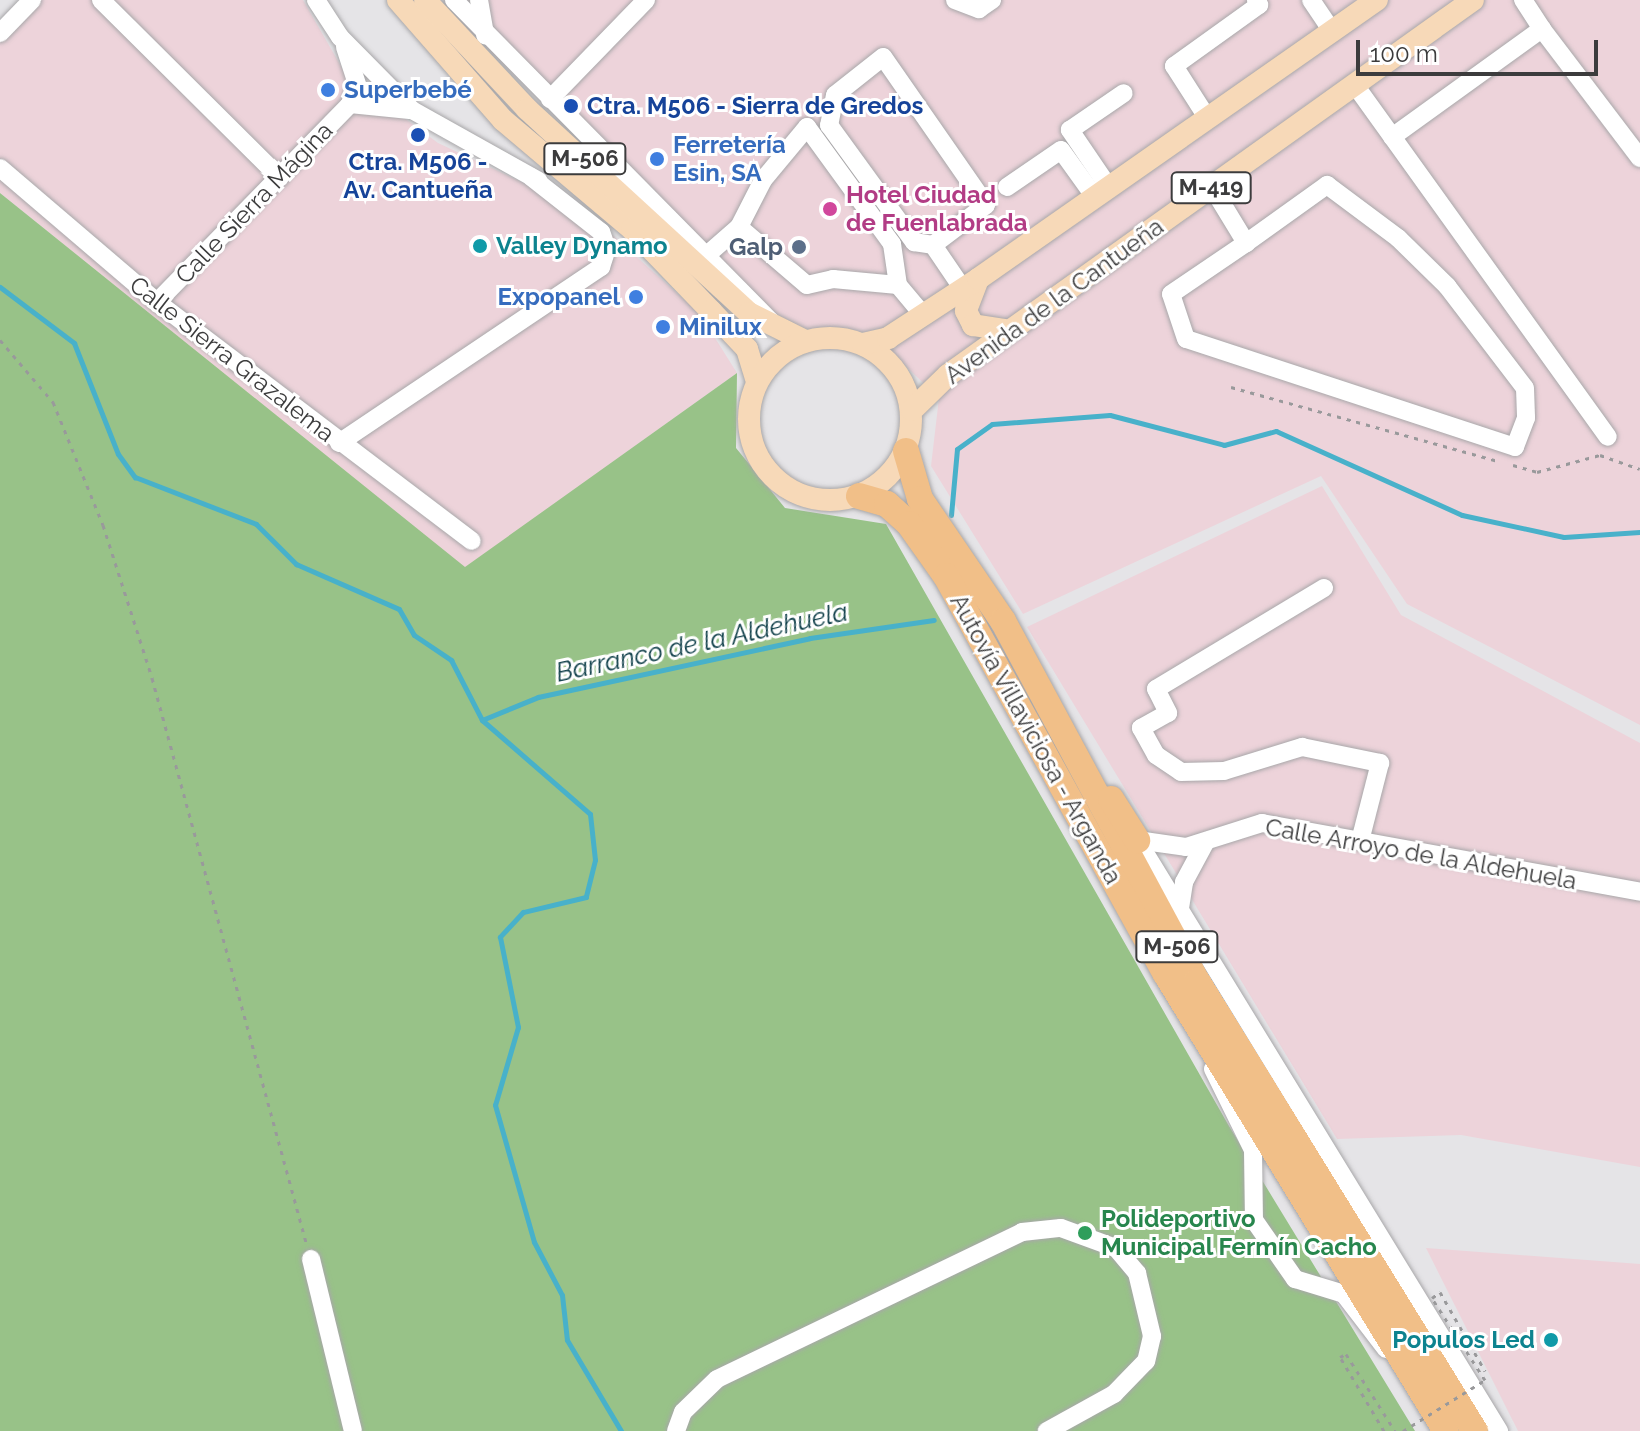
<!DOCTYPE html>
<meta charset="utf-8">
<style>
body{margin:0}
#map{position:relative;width:1640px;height:1431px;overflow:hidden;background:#e5e4e7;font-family:Raleway,sans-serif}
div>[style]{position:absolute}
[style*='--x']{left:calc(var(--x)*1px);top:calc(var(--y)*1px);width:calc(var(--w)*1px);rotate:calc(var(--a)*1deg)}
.industrial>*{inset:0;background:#edd3da}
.green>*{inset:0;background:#98c288}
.stream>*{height:5px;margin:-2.5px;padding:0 2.5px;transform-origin:2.5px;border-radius:2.5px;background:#48b1ca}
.path>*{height:3px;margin-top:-1.5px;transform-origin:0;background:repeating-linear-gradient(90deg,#99999b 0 4px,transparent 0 10px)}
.roads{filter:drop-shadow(0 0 2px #a8a7a9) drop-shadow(0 0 2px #a8a7a9)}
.minor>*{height:18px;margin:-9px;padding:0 9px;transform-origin:9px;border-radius:9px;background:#fff}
.major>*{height:22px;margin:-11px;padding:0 11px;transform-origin:11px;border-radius:11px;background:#f7d9b8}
.major>.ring{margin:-11px;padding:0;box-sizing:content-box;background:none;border:22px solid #f7d9b8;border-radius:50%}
.highway>*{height:26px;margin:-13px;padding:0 13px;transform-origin:13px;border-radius:13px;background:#f1bf88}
.path-bridge>*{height:3px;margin-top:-1.5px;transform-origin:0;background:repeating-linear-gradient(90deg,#99999b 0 4px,transparent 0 10px)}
.dots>*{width:22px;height:22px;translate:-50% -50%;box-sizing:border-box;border:4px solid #fff;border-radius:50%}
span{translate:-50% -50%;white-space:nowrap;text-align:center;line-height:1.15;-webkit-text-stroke:6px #fff;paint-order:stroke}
.shield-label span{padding:2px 6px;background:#fff;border:2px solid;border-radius:6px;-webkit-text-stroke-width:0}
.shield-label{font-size:22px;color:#3c3c3d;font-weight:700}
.shop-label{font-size:24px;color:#366cbe;font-weight:700}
.left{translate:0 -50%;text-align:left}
.right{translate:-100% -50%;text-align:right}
.transit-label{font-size:24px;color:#164399;font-weight:700}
.hotel-label{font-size:24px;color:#b23c85;font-weight:700}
.street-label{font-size:24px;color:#3c3c3d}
.culture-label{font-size:24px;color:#0d838f;font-weight:700}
.service-label{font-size:24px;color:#4e5e75;font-weight:700}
.leisure-label{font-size:24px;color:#27864d;font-weight:700}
.water-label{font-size:26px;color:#10404a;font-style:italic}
.scale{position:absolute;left:1356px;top:40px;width:242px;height:36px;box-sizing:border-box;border:4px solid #3c3c3d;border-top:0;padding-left:10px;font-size:24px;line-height:28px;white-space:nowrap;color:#3c3c3d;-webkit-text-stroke:6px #fff;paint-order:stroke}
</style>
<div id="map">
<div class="industrial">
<i style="clip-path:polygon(22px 0,303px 0,346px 75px,438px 143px,588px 213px,700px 314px,737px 373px,465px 568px,0 193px,0 22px)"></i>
<i style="clip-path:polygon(446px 0,1640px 0,1640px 725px,1407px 604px,1321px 476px,1023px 614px,931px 466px,939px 398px,871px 333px,794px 328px,750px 301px,465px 27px)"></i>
<i style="clip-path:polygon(1322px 486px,1401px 615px,1640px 743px,1640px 1167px,1461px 1135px,1337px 1139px,1027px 627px)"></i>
<i style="clip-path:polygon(1426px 1248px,1640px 1264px,1640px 1431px,1518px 1431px)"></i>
</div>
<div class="green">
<i style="clip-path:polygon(0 193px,465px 567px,737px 373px,736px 448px,785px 508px,886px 524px,1229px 1126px,1415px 1431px,0 1431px)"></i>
</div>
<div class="stream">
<i style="--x:0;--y:287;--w:93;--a:37.1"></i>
<i style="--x:74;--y:343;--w:119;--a:68.4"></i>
<i style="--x:118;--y:454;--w:29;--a:54"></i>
<i style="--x:135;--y:477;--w:130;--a:21.2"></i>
<i style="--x:256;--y:524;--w:57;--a:45"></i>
<i style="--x:296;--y:564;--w:112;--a:23.6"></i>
<i style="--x:399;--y:609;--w:30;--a:60"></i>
<i style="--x:414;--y:635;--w:45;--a:34"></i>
<i style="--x:451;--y:660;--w:68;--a:62.7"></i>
<i style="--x:482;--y:720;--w:143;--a:41"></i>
<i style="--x:590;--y:814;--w:46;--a:83.8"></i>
<i style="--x:595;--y:860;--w:38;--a:104"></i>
<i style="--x:586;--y:897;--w:65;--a:166.6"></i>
<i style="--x:523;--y:912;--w:34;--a:133"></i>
<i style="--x:500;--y:937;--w:92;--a:78.7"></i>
<i style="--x:518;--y:1027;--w:81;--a:106.4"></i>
<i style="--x:495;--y:1105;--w:142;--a:74.1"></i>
<i style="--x:534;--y:1242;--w:60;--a:62.2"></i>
<i style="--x:562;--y:1295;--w:45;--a:83.7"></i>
<i style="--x:567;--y:1340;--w:106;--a:59.3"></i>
<i style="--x:951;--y:515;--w:66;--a:-84.8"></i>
<i style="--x:957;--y:449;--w:43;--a:-35.5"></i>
<i style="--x:992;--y:424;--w:118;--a:-4.4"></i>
<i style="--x:1110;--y:415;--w:118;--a:14.7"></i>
<i style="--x:1224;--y:445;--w:54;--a:-15.1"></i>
<i style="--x:1276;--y:431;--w:204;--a:24.3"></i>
<i style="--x:1462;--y:515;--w:104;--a:12.2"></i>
<i style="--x:1564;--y:537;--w:76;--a:-3.8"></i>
<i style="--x:482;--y:720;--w:61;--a:-22.3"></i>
<i style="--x:538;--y:697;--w:278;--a:-12.2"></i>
<i style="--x:810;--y:638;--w:125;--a:-8.3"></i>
</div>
<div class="path">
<i style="--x:0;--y:340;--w:82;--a:49.5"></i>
<i style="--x:53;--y:402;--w:133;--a:67.9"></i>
<i style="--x:103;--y:525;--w:161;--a:72.2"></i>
<i style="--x:152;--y:678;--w:585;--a:74.73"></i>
<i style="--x:1231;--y:387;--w:277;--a:15.5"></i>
<i style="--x:1513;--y:465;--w:25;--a:16"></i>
<i style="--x:1537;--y:472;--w:65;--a:-15.1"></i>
<i style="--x:1600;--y:455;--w:42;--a:19.3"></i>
<i style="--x:1384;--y:1431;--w:86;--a:-120.7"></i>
<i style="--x:1340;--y:1357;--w:7;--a:-27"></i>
<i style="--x:1346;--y:1354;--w:91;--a:57.5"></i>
</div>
<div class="roads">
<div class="minor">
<i style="--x:101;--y:0;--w:252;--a:44.8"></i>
<i style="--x:316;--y:0;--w:44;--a:57"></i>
<i style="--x:340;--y:37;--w:103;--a:45.4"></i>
<i style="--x:412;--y:110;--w:145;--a:29.2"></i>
<i style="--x:454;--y:0;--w:454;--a:45.4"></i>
<i style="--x:479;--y:0;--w:36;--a:80"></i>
<i style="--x:955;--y:0;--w:26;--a:21"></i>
<i style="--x:979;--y:9;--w:16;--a:-35"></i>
<i style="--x:1311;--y:0;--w:37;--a:56"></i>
<i style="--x:1542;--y:29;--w:162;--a:52.8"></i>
<i style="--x:0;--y:33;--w:46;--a:-45.9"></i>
<i style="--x:1355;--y:85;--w:433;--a:54.3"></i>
<i style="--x:550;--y:99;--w:138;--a:-45.9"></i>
<i style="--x:350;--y:104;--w:60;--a:5.7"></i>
<i style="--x:1208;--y:119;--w:63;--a:-122.7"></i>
<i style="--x:1174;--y:66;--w:105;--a:-35.7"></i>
<i style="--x:1259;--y:5;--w:6;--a:-121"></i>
<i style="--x:1392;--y:137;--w:185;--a:-35.8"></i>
<i style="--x:1542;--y:29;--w:35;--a:-123"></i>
<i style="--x:0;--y:168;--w:206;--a:40.5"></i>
<i style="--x:157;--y:302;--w:395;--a:37.2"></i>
<i style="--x:1108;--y:186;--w:68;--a:-124.2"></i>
<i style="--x:1070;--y:130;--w:65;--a:-34.4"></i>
<i style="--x:1007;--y:187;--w:65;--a:-34.4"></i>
<i style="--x:1061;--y:150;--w:57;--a:54.3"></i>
<i style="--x:1212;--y:187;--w:66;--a:58.7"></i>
<i style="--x:1246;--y:243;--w:100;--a:-35.6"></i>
<i style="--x:1327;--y:185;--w:89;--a:36.7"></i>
<i style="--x:1398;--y:238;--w:69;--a:44.4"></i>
<i style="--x:1447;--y:286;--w:128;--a:52.6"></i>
<i style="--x:1525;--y:388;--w:30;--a:88"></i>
<i style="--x:1526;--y:418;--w:31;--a:111"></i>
<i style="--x:1515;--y:447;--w:346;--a:-161.8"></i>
<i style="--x:1186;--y:339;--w:47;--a:-108.4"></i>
<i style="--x:1171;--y:294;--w:91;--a:-34.2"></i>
<i style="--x:739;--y:227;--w:53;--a:-62.9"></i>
<i style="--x:763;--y:180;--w:69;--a:-50.3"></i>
<i style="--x:807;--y:127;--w:145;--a:54"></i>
<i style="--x:892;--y:244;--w:41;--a:81.7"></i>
<i style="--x:933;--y:245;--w:66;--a:-37"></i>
<i style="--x:986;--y:205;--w:180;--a:-124.8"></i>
<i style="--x:883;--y:57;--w:61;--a:141.6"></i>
<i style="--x:835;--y:95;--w:31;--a:101"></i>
<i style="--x:829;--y:125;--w:145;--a:54"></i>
<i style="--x:914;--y:242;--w:19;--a:9"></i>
<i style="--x:933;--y:245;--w:50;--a:55.7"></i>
<i style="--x:708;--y:254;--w:41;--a:-41.1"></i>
<i style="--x:739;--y:227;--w:89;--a:40.5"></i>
<i style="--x:807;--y:285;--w:27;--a:-13"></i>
<i style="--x:833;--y:279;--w:65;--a:5.3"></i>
<i style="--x:898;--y:285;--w:38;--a:50"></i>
<i style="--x:157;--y:302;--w:277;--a:-45.7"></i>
<i style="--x:350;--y:104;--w:21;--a:-71"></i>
<i style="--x:357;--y:84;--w:39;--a:-108"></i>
<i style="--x:339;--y:443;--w:316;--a:-33.9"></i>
<i style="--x:601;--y:267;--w:19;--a:-72"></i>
<i style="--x:607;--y:249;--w:18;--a:-109"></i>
<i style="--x:601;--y:232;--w:89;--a:-141.8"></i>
<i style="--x:1324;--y:588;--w:196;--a:149"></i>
<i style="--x:1156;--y:689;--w:27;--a:63"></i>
<i style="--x:1168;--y:713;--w:31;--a:151"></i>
<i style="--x:1141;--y:728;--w:31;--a:61"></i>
<i style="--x:1156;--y:755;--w:30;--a:34"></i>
<i style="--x:1181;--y:772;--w:43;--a:-1.3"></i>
<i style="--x:1224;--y:771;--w:82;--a:-17.1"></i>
<i style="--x:1302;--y:747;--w:80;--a:11.6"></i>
<i style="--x:1380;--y:763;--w:81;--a:104.4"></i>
<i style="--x:1137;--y:840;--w:693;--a:58.51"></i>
<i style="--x:1137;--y:840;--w:49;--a:8.1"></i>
<i style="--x:1186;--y:847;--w:80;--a:-17.5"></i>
<i style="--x:1262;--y:823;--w:384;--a:10.3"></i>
<i style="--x:1180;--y:908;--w:26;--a:-81"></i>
<i style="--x:1184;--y:882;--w:44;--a:-61.7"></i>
<i style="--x:1213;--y:1069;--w:90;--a:63.7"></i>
<i style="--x:1253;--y:1150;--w:70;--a:89.2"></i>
<i style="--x:1254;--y:1220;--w:72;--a:55.2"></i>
<i style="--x:1295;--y:1279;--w:51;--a:17"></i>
<i style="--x:1344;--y:1294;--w:69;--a:52.6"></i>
<i style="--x:311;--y:1259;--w:177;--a:76.3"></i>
<i style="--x:676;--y:1431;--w:20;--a:-70"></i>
<i style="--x:683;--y:1412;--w:47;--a:-44.1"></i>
<i style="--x:717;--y:1379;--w:339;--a:-25.7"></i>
<i style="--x:1022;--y:1232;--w:39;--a:-6"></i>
<i style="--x:1061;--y:1228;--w:59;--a:20"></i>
<i style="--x:1116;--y:1248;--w:33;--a:50"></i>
<i style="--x:1137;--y:1273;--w:65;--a:76.6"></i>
<i style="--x:1152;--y:1336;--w:26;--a:103"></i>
<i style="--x:1146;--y:1361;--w:46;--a:134.1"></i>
<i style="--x:1114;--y:1394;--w:77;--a:151.1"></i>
</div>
<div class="major">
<i style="--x:398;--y:0;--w:159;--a:48.8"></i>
<i style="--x:503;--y:120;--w:169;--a:40.2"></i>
<i style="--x:632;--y:229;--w:114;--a:46.1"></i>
<i style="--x:711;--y:311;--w:52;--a:46.5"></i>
<i style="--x:747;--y:349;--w:34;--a:73"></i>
<i style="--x:425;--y:0;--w:149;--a:46.9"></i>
<i style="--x:527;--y:109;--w:301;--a:42.6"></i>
<i style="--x:749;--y:313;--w:63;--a:26.6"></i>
<i style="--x:978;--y:279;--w:34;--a:111"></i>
<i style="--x:966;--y:311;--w:16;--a:63"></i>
<i style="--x:973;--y:325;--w:36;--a:9"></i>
<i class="ring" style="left:749px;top:338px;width:140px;height:140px"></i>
<i style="--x:863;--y:344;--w:26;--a:-13"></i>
<i style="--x:888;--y:338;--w:108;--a:-33.2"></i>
<i style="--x:978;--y:279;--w:487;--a:-35"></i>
<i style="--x:912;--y:410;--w:50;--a:-44.2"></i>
<i style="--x:948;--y:375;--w:645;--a:-35.54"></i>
</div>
<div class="highway">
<i style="--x:906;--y:451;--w:50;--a:73.7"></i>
<i style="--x:920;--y:499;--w:148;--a:55.8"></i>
<i style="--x:1003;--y:621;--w:409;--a:61.7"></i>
<i style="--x:1197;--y:981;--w:529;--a:58.29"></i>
<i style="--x:859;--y:496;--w:29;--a:16"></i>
<i style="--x:887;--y:504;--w:30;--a:42"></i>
<i style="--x:909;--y:524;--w:64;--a:54.6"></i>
<i style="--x:946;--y:576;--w:455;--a:61.1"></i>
<i style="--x:1166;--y:974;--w:536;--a:58.5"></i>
<i style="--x:1111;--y:799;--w:49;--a:57.6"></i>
</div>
</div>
<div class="path-bridge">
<i style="--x:1403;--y:1431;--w:97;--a:-31.9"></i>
<i style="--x:1485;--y:1380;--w:98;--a:-122.9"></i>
<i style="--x:1432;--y:1298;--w:10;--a:-37"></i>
<i style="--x:1440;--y:1292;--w:91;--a:60.3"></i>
</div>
<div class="dots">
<i style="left:328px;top:90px;background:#3f7fe0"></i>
<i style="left:571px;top:106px;background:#1a4fb4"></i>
<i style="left:418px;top:135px;background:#1a4fb4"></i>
<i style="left:657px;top:159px;background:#3f7fe0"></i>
<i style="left:830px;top:209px;background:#d1479c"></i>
<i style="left:480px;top:246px;background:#0f9aa8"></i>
<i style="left:799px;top:247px;background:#5c6f8a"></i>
<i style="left:636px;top:297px;background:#3f7fe0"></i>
<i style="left:663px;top:327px;background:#3f7fe0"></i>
<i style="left:1085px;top:1233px;background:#2e9e5b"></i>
<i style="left:1551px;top:1340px;background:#0f9aa8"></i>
</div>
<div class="shield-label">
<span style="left:585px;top:159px">M-506</span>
<span style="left:1211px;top:188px">M-419</span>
<span style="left:1177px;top:947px">M-506</span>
</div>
<div class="shop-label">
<span class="left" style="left:344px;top:90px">Superbebé</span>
<span class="left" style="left:673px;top:159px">Ferretería<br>Esin, SA</span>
<span class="right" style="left:620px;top:297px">Expopanel</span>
<span class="left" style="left:679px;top:327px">Minilux</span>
</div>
<div class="transit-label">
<span class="left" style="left:587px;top:106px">Ctra. M506 - Sierra de Gredos</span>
<span style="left:418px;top:176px">Ctra. M506 -<br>Av. Cantueña</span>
</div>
<div class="hotel-label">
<span class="left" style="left:846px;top:209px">Hotel Ciudad<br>de Fuenlabrada</span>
</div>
<div class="street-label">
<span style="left:254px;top:203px;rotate:-46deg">Calle Sierra Mágina</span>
<span style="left:1054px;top:301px;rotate:-36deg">Avenida de la Cantueña</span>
<span style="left:232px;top:359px;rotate:38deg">Calle Sierra Grazalema</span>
<span style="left:1036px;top:739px;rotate:61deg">Autovía Villaviciosa - Arganda</span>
<span style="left:1421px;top:854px;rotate:10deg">Calle Arroyo de la Aldehuela</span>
</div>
<div class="culture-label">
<span class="left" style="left:496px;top:246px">Valley Dynamo</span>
<span class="right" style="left:1535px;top:1340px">Populos Led</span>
</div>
<div class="service-label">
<span class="right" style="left:783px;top:247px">Galp</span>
</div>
<div class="leisure-label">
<span class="left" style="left:1101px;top:1233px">Polideportivo<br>Municipal Fermín Cacho</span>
</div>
<div class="water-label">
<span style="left:702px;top:643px;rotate:-12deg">Barranco de la Aldehuela</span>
</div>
<div class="scale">100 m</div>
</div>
